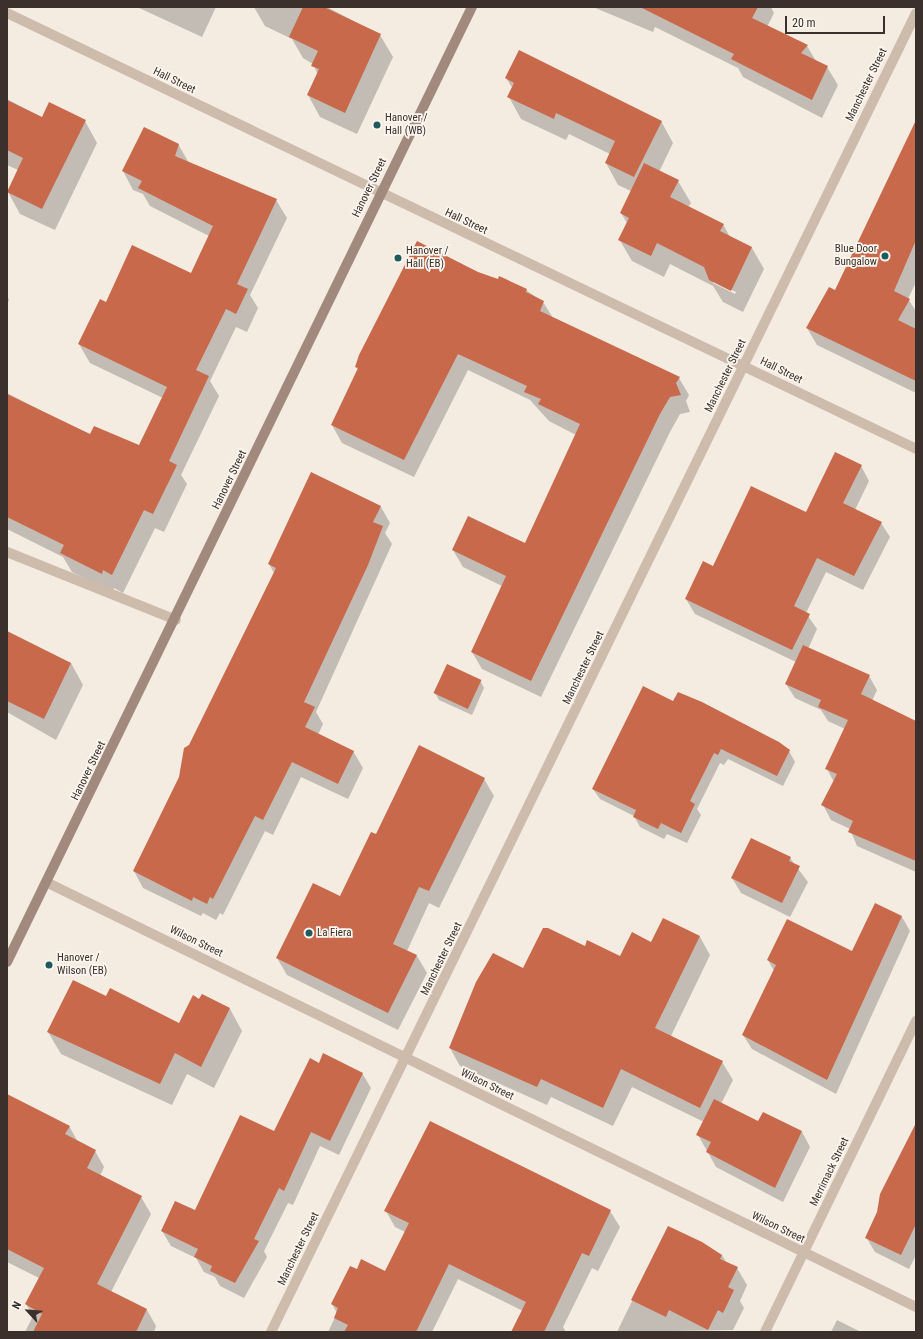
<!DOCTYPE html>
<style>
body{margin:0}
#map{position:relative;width:923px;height:1339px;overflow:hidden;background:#f4ebe1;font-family:"Roboto Condensed",sans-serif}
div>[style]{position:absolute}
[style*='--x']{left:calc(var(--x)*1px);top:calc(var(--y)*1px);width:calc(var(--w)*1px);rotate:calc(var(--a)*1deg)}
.shadow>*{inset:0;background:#0003}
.building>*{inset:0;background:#c8694b;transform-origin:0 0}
.lane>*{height:10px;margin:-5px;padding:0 5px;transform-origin:5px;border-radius:5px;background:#cdbbac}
.street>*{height:10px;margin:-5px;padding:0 5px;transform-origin:5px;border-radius:5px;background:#cdbbac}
.secondary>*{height:10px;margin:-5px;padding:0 5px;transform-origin:5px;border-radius:5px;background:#a18a7d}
.dots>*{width:11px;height:11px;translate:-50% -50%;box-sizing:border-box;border:2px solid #fbf5ee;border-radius:50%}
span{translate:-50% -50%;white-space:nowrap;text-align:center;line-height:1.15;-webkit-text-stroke:3.5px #fbf5ee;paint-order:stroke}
.street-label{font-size:11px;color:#3b302b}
.poi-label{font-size:11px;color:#3b302b}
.left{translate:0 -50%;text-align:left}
.right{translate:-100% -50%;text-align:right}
.frame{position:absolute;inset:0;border:8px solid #3b302b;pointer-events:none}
.north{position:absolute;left:8px;top:1291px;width:40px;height:40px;-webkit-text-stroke:3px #fbf5ee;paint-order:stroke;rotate:296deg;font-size:11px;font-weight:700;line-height:16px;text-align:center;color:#3b302b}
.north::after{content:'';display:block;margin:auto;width:14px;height:18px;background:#3b302b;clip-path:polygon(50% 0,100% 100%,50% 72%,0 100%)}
.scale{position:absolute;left:785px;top:16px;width:100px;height:18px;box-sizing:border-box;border:2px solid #3b302b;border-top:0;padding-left:5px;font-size:12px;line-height:14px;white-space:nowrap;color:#3b302b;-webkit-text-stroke:3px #fbf5ee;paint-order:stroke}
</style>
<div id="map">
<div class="shadow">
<i style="clip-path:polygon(137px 7px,216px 7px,202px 37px)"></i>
<i style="clip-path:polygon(254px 7px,327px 7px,380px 35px,393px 57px,357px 134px,320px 117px,308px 95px,318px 75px,313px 64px,303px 58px,292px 39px,265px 26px)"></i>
<i style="clip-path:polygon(593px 7px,771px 7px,774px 13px,767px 27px,807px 46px,816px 61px,827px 67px,838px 85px,822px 118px,743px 77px,738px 68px,655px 27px,653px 32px)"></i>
<i style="clip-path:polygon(evenodd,506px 78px,661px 121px,673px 143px,659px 172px,678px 181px,691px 203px,688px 207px,723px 224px,730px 237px,752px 248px,764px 269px,743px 312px,723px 302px,713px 286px,670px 264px,664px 277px,632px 261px,619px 239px,627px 223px,621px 213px,631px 191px,618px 185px,606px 163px,610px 154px,569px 134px,566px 140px,521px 119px,509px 97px,513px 89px,506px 78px,713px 281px,736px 292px,735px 294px,713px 283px,713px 281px)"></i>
<i style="clip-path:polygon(7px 99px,43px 118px,85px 121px,97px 143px,55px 230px,20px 214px,8px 192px,18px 170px,7px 165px)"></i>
<i style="clip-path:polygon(916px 128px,916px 282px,908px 299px,916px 311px,916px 393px,817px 345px,807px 328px,836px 292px)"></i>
<i style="clip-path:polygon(178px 144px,189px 163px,276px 200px,287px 218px,250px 295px,258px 308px,247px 332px,236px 327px,210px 381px,219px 396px,181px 475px,187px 484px,164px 532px,155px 528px,123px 593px,114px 588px,112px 592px,72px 572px,63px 557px,7px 529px,7px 393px,90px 436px,140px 446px,163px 398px,90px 363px,79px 344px,106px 303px,191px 274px,209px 236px,150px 206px,143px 194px,133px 190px,123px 171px)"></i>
<i style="clip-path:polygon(478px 273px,526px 290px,543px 302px,553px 318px,679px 378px,689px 395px,686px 401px,690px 412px,680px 414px,670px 432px,541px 697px,482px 669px,472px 652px,502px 586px,463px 567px,453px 550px,525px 544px,576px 435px,549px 421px,530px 400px,468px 370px,414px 477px,342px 443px,332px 425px,358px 370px,356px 367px)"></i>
<i style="clip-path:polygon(7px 296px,9px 300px,7px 305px)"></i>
<i style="clip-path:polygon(861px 466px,869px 481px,855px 510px,881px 523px,890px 537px,863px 590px,826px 572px,806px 613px,817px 629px,808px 649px,869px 676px,877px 690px,872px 701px,916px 722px,916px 872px,857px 846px,850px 829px,831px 820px,823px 805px,834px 782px,827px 769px,845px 729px,828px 721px,821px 710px,795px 698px,786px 684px,796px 662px,695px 614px,686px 599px,713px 567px,806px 513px)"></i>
<i style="clip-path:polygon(381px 507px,390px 523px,385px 533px,392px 544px,316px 712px,323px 724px,318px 735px,353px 751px,363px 768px,348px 799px,301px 777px,273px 835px,265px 831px,223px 915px,220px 913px,216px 920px,203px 913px,201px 916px,143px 888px,134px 871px,180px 777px,190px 746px,274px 573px,269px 564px)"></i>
<i style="clip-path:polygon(7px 632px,71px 663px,83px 685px,56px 740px,7px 712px)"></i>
<i style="clip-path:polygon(480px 680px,484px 688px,472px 715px,439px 700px,435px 693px)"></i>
<i style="clip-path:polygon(674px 702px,789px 751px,795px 762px,783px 786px,728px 759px,724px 765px,720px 763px,697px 809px,701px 815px,687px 843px,667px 834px,664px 839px,640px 827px,634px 816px,600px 799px,593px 789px)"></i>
<i style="clip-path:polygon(484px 779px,494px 796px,439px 908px,429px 903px,407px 951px,417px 956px,427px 973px,398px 1030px,287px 975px,277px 958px,341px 897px,377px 836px)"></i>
<i style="clip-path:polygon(790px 858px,808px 882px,790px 917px,741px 893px,732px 878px)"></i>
<i style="clip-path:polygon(876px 904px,902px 917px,910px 931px,836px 1094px,752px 1049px,743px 1035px,774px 971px,768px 960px,852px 952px)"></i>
<i style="clip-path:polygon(663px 919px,700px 937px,710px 955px,671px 1036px,722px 1062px,733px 1080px,721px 1104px,758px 1122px,763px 1113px,802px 1132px,810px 1147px,783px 1202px,716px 1167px,698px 1135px,704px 1122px,632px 1087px,613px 1126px,551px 1097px,547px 1105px,460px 1066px,450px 1048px,524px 969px,585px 947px,621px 958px,652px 943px)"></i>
<i style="clip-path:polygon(202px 995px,230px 1009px,242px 1031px,214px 1088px,187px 1074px,172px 1105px,61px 1054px,48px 1032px,106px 998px,179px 1024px)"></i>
<i style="clip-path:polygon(319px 1064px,362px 1073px,371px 1088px,339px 1155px,320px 1146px,293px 1205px,288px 1203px,264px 1251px,267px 1257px,244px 1298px,220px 1286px,215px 1277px,204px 1272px,196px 1258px,171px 1246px,162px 1231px,195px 1212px,275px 1132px)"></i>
<i style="clip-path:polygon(7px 1112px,69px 1126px,78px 1142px,95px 1151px,104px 1167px,100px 1176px,141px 1197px,151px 1214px,111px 1292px,147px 1310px,156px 1326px,154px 1332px,25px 1332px,33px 1316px,26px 1304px,39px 1278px,7px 1262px)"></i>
<i style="clip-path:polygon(916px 1139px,916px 1255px,909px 1269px,875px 1252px,866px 1237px)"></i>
<i style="clip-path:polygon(386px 1211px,610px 1211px,620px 1227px,598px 1271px,592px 1268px,563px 1327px,566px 1332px,514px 1332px,523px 1311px,458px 1279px,432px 1332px,328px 1332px,337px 1313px,332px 1304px,357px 1270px,386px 1272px,405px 1232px,395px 1227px)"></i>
<i style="clip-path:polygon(668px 1227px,722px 1255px,726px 1262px,737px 1268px,747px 1285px,740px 1301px,744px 1308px,733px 1330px,617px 1332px)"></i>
<i style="clip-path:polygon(837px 1320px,861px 1332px,831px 1332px)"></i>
</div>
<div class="building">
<i style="clip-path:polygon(303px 7px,324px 7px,381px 34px,345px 113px,307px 95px,319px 69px,311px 66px,318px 51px,289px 37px)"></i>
<i style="clip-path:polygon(640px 7px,758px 7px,752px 18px,808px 45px,801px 53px,828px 66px,812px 100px,731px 59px,734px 54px)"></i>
<i style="clip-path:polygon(519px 50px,662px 121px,634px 177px,605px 163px,615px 141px,556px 113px,554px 119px,507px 97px,514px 83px,505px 78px)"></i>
<i style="clip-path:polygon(7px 100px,42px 117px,49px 102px,86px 120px,42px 209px,7px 192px,23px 158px,7px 150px)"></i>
<i style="clip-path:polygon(916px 120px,916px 240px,894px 291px,910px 299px,898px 320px,916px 329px,916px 381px,806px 328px,829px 287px,835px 290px)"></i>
<i style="clip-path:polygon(144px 127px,179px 144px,175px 156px,277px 199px,237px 284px,248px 289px,236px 314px,226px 309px,196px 370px,209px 376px,169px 461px,177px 465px,153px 514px,144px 510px,112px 575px,103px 570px,102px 574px,60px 553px,64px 545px,7px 517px,7px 394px,90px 434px,94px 426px,139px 445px,167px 387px,78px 344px,100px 299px,106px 302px,132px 245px,191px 273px,213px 226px,138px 188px,142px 181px,122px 171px)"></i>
<i style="clip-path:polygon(644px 163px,679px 180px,670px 197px,724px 224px,720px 231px,752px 247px,731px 291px,709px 280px,704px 267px,657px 243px,651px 256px,618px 240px,629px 218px,620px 213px)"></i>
<i style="clip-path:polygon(417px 241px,478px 272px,498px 279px,499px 276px,527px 289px,526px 292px,544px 301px,540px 311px,680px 377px,676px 383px,681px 395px,670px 397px,660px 414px,531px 681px,471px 652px,506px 576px,452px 550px,468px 516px,525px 543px,580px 424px,538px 404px,541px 399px,524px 392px,527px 386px,458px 354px,404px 460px,331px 425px,358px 368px,355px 367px,359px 355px)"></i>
<i style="clip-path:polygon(835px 452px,862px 465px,843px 503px,882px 522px,854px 576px,817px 558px,794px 606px,810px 614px,792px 650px,685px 599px,703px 561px,713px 566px,751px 486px,806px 512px)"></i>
<i style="clip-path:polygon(311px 472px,381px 506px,373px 522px,383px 526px,368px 565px,304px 702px,315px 707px,305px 727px,354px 751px,338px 784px,292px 762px,263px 820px,255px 816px,213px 899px,210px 897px,207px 904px,193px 897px,192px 901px,133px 871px,179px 777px,184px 748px,189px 745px,276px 568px,268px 564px)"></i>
<i style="clip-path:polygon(7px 631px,71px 663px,44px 719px,7px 701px)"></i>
<i style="clip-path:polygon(803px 645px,870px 675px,861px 694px,916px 721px,916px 861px,848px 832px,853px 821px,821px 805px,837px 774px,825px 769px,848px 720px,818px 707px,821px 700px,785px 684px)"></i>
<i style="left:447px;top:664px;width:38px;height:32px;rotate:25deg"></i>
<i style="clip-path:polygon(643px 686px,673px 701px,678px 692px,702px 702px,779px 742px,790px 750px,777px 776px,721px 749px,718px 755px,714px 753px,690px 801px,695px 804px,681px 833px,661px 823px,658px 829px,633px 817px,636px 810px,592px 789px)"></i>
<i style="clip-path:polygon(419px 745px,485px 778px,429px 891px,419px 887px,393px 944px,417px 955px,388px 1013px,276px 958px,313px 883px,340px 896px,371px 832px,376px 834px)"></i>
<i style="clip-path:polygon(751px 838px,791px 857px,789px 861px,800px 866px,782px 903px,731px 878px)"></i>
<i style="clip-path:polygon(875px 903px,902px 916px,827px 1080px,742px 1035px,776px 965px,767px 960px,787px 919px,852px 951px)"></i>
<i style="clip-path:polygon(663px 918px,700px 936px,655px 1028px,723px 1061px,700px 1108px,621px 1069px,603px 1108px,541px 1079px,537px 1087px,449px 1048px,476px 982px,493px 953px,523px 968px,543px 928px,548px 928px,585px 946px,587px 940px,620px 956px,632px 932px,651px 942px)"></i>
<i style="clip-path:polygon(73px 980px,106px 996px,110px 988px,179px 1023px,193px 995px,199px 999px,202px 994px,230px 1008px,201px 1067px,175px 1053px,160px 1084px,47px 1032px)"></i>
<i style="clip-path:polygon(323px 1053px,363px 1073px,330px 1141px,311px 1132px,284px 1191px,279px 1188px,254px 1239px,259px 1241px,235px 1283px,210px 1271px,212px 1266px,194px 1257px,198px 1249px,161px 1231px,175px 1201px,195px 1210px,240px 1115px,274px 1131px,310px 1058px,319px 1063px)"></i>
<i style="clip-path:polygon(7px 1094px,70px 1126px,65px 1134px,96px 1150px,87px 1168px,142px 1196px,97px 1284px,147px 1309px,136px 1332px,33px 1332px,42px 1314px,25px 1304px,44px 1268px,7px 1249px)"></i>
<i style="clip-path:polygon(714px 1099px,758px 1121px,763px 1112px,802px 1131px,775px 1188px,706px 1152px,711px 1142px,696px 1135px)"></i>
<i style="clip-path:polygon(430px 1121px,611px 1210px,589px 1256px,582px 1253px,544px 1332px,511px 1332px,526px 1302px,449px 1264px,416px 1332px,344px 1332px,348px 1325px,334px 1318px,338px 1308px,331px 1304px,350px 1266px,357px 1269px,361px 1259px,385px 1271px,409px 1223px,384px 1211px)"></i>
<i style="clip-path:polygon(916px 1123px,916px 1224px,901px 1255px,865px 1238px,877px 1212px,880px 1194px)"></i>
<i style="clip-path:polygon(668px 1226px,702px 1242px,722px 1255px,720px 1259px,738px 1267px,728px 1287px,734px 1290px,723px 1313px,718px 1310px,708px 1330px,669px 1310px,666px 1317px,631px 1300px)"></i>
</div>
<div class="lane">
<i style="--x:7;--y:552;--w:182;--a:21.9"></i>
</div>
<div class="street">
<i style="--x:7;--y:13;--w:1008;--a:25.62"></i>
<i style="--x:48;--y:883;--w:966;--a:26.03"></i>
<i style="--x:271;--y:1332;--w:1468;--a:-63.94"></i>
<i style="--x:765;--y:1332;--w:346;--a:-64.1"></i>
</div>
<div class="secondary">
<i style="--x:7;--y:962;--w:1062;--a:-64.04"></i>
</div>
<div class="dots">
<i style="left:377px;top:125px;background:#1f5a5e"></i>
<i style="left:885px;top:256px;background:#1f5a5e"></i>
<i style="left:398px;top:258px;background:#1f5a5e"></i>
<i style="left:309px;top:933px;background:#1f5a5e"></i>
<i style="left:49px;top:965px;background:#1f5a5e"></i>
</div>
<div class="street-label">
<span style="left:174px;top:81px;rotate:26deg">Hall Street</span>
<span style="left:867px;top:85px;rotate:-64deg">Manchester Street</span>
<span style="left:370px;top:188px;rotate:-64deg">Hanover Street</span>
<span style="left:466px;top:222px;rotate:25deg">Hall Street</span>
<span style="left:781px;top:371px;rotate:26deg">Hall Street</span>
<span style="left:726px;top:376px;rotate:-64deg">Manchester Street</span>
<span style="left:230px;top:480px;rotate:-64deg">Hanover Street</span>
<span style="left:584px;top:668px;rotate:-64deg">Manchester Street</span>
<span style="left:89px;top:771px;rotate:-64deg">Hanover Street</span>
<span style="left:196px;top:942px;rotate:26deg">Wilson Street</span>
<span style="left:442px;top:959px;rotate:-64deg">Manchester Street</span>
<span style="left:487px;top:1085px;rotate:26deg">Wilson Street</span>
<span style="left:830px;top:1172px;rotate:-64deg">Merrimack Street</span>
<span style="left:778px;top:1228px;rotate:26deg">Wilson Street</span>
<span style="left:299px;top:1249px;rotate:-64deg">Manchester Street</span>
</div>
<div class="poi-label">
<span class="left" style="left:385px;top:125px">Hanover /<br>Hall (WB)</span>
<span class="right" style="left:877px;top:256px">Blue Door<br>Bungalow</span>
<span class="left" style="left:406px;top:258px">Hanover /<br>Hall (EB)</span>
<span class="left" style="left:317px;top:933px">La Fiera</span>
<span class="left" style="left:57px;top:965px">Hanover /<br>Wilson (EB)</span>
</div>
<div class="frame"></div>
<div class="north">N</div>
<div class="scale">20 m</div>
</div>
